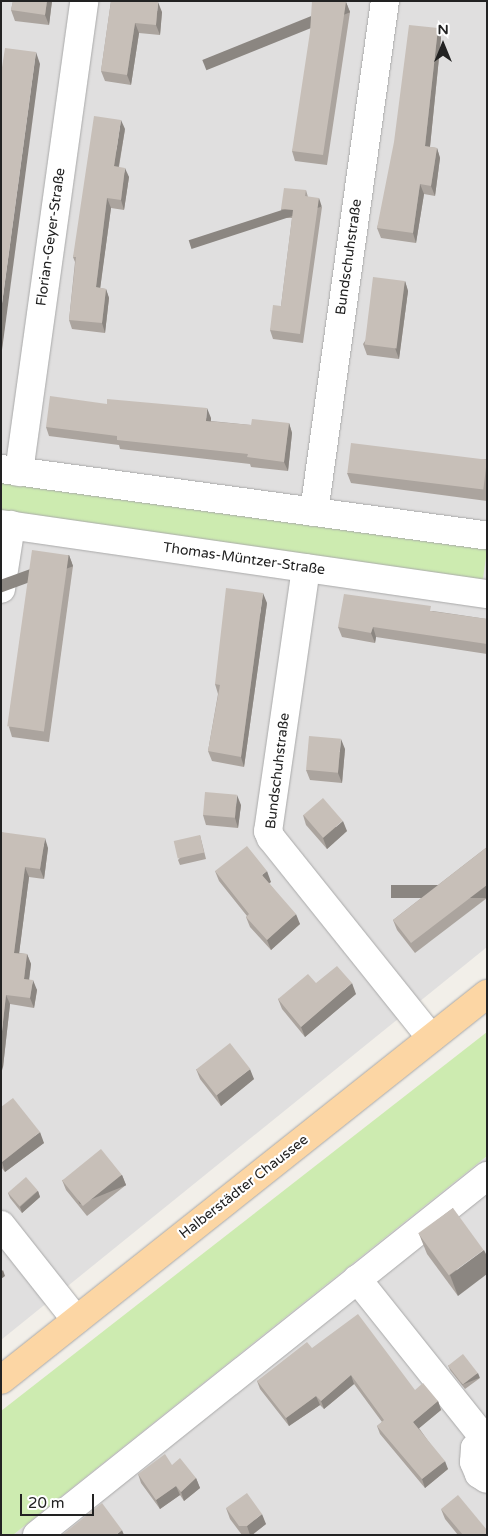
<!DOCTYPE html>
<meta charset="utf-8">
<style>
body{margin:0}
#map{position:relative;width:488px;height:1536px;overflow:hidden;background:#f2efe9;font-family:"Varela Round",sans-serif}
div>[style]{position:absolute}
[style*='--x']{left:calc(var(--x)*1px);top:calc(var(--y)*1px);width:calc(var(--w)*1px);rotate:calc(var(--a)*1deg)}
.residential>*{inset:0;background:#e0dfdf}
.grass>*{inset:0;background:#cdebb0;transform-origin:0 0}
.roads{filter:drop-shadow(0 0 1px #a9a9a9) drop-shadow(0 0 1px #a9a9a9)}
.minor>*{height:28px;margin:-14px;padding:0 14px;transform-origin:14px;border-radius:14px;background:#fff}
.major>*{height:28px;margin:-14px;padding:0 14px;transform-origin:14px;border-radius:14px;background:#fcd6a4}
.wall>*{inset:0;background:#aba49e}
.shaded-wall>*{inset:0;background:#8b8681;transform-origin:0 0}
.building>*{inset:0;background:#c7bfb8;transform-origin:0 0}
span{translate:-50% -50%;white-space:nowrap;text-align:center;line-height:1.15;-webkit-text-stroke:4.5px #fff;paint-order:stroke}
.street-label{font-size:14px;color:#222}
.frame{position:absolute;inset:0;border:2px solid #222;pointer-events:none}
.north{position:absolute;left:418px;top:20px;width:50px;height:50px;-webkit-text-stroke:4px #fff;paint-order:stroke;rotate:0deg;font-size:14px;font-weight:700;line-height:20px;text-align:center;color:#222}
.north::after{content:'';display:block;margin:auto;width:18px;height:22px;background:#222;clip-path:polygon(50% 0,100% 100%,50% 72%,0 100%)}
.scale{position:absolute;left:20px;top:1494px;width:74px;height:22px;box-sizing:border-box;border:2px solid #222;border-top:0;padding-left:6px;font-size:15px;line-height:18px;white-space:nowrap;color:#222;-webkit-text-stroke:4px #fff;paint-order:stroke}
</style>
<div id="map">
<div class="residential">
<i style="clip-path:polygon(1px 1px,487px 1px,487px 947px,1px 1340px)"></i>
<i style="clip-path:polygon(487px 1156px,487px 1535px,13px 1535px)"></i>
</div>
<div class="grass">
<i style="left:1px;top:480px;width:491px;height:34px;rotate:8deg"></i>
<i style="clip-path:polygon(487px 1032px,487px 1156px,13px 1535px,1px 1535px,1px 1411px)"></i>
</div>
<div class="roads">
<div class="minor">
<i style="--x:1;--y:469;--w:491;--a:7.8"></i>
<i style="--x:19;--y:472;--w:475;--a:-82.1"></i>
<i style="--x:314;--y:512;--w:516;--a:-82.09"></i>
<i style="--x:1;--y:524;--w:491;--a:8.2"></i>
<i style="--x:306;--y:568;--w:266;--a:98.2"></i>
<i style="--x:268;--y:831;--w:8;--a:67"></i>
<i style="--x:271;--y:838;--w:256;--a:51.3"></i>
<i style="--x:1;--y:589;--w:65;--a:-81.1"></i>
<i style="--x:1;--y:1225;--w:121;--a:51.7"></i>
<i style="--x:357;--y:1279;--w:202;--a:51.4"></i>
<i style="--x:487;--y:1436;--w:17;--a:135"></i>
<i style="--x:475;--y:1448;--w:14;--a:94"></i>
<i style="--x:474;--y:1462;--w:13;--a:67"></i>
<i style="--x:479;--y:1474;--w:9;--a:32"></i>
<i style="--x:37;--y:1535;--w:576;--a:-38.58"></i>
</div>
<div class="major">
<i style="--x:1;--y:1380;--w:621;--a:-38.46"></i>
</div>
</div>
<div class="wall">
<i style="clip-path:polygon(13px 1px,52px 1px,49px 25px,15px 21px,11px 10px)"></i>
<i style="clip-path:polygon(111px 1px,162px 12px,160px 35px,139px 33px,131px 85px,105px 81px,101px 71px)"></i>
<i style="clip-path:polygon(346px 2px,350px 12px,327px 165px,295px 161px,292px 151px)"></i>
<i style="clip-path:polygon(438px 28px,441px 38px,430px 147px,437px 148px,440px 158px,435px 196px,424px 194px,416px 243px,381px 238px,377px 228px)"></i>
<i style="clip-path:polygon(125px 129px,119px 167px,129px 177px,124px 210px,111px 208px,100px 288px,106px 289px,109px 298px,105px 333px,72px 329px,69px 320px,75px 262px,73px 257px)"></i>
<i style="clip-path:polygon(306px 190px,308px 197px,322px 207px,303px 343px,273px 339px,270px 330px,281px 306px,292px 218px,284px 218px,281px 209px)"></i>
<i style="clip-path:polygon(405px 281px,408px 291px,399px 359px,367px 355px,363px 344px)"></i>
<i style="clip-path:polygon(211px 418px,211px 421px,251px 425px,289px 423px,292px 433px,288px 471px,251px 467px,250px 464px,120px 449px,119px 445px,49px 436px,46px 427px)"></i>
<i style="clip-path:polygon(487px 459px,487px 501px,351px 483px,347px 473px)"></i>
<i style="clip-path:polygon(69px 555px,73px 566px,49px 742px,12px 737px,9px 727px)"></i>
<i style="clip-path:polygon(267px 603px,244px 767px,212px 761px,208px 751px,218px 694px,215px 684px)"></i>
<i style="clip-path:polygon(433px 611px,487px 619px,487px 654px,376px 637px,375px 643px,342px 637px,338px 627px)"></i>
<i style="clip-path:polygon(345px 749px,342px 783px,310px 780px,306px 770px)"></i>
<i style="clip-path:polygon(241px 805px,238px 828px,206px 825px,203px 815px)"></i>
<i style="clip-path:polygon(303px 815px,347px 831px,327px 849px,306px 825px)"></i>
<i style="clip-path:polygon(1px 832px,48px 848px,44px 879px,29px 877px,19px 953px,27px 954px,31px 964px,29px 979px,37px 990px,34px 1008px,10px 1004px,3px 1067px)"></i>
<i style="clip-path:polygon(200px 835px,206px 859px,180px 865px,178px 860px)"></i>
<i style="clip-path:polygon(487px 847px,487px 898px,415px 953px,397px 930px,393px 920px)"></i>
<i style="clip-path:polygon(215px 871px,271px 882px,269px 883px,300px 924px,271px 950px,250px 927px,246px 917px,247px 916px,219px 881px)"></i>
<i style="clip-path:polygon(316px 983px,356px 994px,305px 1037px,282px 1009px,278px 999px)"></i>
<i style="clip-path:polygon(196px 1069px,254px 1079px,221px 1106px,200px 1079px)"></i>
<i style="clip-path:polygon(1px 1107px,44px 1143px,5px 1172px,1px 1167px)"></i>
<i style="clip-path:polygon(122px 1175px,126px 1185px,87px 1216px,66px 1190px,62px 1180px)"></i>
<i style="clip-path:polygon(38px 1191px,40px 1197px,22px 1213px,10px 1198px,8px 1193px)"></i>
<i style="clip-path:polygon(453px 1208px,458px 1296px,427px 1254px,419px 1234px)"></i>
<i style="clip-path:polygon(312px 1348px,438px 1401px,441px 1410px,419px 1428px,448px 1469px,425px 1488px,380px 1434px,377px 1426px,382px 1422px,354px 1384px,324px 1409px,320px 1405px,289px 1426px,260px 1389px,257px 1381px)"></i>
<i style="clip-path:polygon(448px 1365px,480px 1378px,465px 1389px,450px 1370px)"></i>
<i style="clip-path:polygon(138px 1474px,196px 1478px,200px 1488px,184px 1501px,180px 1495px,160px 1509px,141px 1483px)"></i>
<i style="clip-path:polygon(226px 1508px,266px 1524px,252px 1535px,242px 1535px,230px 1519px)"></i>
<i style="clip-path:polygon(441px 1509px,487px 1535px,458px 1535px,445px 1519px)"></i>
</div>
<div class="shaded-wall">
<i style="clip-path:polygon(47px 1px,52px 1px,49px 25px,45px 15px)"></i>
<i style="clip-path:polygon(158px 2px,162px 12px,160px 35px,156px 25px)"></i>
<i style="left:346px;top:2px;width:11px;height:155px;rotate:68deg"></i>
<i style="clip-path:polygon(135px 23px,139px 33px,131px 85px,127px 75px)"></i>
<i style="clip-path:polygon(438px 28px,441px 38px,429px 156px,425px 146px)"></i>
<i style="clip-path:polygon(36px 52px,40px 64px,2px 350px,1px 348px,1px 311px)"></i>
<i style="clip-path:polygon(121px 120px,125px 129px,117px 176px,114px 166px)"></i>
<i style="clip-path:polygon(437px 148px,440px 158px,435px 196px,431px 186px)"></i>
<i style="clip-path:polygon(125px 168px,129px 177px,124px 210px,121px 200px)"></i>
<i style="clip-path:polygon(420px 184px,424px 194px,416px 243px,413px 233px)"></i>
<i style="clip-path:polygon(107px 198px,111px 208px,99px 297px,96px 287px)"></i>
<i style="left:319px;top:198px;width:9px;height:137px;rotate:72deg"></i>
<i style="clip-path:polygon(405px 281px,408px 291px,399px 359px,395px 348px)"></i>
<i style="clip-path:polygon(106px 289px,109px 298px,105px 333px,102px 323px)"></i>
<i style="clip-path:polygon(207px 408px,211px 418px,210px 431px,206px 421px)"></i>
<i style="clip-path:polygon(289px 423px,292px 433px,288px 471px,284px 462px)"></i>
<i style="left:69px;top:555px;width:12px;height:179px;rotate:70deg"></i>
<i style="clip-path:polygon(263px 593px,267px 603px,244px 767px,241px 757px)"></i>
<i style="clip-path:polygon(373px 627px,376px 637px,375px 643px,371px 633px)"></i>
<i style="clip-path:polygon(341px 739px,345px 749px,342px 783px,338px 773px)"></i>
<i style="clip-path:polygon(237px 795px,241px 805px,238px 828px,235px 818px)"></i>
<i style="clip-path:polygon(343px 821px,347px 831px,327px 849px,323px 838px)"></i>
<i style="clip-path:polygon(45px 838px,48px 848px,44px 879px,40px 869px)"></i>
<i style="clip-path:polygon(25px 867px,29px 877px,18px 962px,14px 953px)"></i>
<i style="clip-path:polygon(267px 871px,271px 882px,266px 885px,262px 875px)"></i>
<i style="left:487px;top:885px;width:13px;height:96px;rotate:90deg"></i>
<i style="clip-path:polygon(296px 914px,300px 924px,271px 950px,267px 940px)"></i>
<i style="clip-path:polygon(27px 954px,31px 964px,28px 988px,24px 979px)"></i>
<i style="clip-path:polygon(33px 980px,37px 990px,34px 1008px,30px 998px)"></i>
<i style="clip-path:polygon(352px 983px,356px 994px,305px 1037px,301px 1027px)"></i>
<i style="clip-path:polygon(6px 995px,10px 1004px,3px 1067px,1px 1074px,1px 1040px)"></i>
<i style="clip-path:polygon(250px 1069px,254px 1079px,221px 1106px,217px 1095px)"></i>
<i style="clip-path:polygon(40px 1132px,44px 1143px,5px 1172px,2px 1162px)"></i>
<i style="left:122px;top:1175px;width:11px;height:50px;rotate:68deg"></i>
<i style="clip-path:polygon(38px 1191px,40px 1197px,22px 1213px,20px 1207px)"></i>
<i style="clip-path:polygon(484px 1250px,487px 1256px,487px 1274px,458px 1296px,450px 1275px)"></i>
<i style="clip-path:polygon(3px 1270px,5px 1276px,1px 1279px,1px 1272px)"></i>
<i style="left:478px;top:1373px;width:5px;height:19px;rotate:68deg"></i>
<i style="clip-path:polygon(351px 1375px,354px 1384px,324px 1409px,321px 1401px)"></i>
<i style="clip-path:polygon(316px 1396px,320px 1405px,289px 1426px,286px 1418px)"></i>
<i style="clip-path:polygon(438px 1401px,441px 1410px,417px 1430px,413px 1422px)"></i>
<i style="clip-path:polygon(445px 1461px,448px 1469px,425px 1488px,422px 1479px)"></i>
<i style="clip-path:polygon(196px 1478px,200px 1488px,184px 1501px,181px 1492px)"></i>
<i style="clip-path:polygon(176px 1486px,180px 1495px,160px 1509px,156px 1500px)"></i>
<i style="clip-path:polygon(262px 1514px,266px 1524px,252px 1535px,250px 1535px,247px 1526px)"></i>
<i style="clip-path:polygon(122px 1530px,124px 1535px,116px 1535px)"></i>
</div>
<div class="building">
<i style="clip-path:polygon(13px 1px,47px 1px,45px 15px,11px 10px)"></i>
<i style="clip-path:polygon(111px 1px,158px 2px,156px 25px,135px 23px,127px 75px,101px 71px)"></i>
<i style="clip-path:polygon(312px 1px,337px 1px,346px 2px,323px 155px,292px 151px,310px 32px)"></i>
<i style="clip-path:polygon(409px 25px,438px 28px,425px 146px,437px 148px,431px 186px,420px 184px,413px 233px,377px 228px,394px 142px)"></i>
<i style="clip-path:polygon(5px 48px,36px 52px,1px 311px,1px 74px)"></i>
<i style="clip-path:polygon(94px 116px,121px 120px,114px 166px,125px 168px,121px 200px,107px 198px,96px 287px,106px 289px,102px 323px,69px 320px,76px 257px,73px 257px)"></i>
<i style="clip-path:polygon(284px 188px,306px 190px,305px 196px,319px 198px,300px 334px,270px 330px,273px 305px,281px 306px,293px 210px,281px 209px)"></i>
<i style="left:373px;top:277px;width:32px;height:68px;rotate:7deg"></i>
<i style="clip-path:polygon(50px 396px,107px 404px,107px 399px,207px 408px,206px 421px,251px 425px,252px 419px,289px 423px,284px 462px,247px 457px,248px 454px,117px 440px,117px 436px,46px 427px)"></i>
<i style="left:351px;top:443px;width:137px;height:30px;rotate:7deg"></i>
<i style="left:32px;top:550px;width:37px;height:178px;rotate:8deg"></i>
<i style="clip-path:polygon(226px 588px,263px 593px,241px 757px,208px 751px,220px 685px,215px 684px)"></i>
<i style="clip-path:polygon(344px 594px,431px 606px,430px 611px,487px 619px,487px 644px,373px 627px,371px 633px,338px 627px)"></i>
<i style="left:309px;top:736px;width:32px;height:34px;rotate:5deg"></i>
<i style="left:205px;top:792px;width:32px;height:23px;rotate:5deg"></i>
<i style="left:323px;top:798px;width:30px;height:26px;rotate:49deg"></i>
<i style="clip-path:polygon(1px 832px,45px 838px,40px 869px,25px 867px,14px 953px,27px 954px,24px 979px,33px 980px,30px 998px,6px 995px,1px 1040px)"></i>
<i style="left:200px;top:835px;width:18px;height:27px;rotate:77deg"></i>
<i style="clip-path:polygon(247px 846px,267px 871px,262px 875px,296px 914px,267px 940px,246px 917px,249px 914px,215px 871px)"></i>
<i style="clip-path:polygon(487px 847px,487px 885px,411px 943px,393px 920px)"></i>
<i style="clip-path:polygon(337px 966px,352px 983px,301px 1027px,278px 999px,308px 974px,316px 983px)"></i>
<i style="left:230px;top:1043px;width:33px;height:43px;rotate:52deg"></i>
<i style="clip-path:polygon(13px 1098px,40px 1132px,2px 1162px,1px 1107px)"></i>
<i style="left:101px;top:1149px;width:33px;height:50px;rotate:51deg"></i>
<i style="left:26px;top:1177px;width:18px;height:24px;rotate:49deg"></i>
<i style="left:453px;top:1208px;width:52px;height:43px;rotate:54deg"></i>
<i style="clip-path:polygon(358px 1314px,415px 1390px,423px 1383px,438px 1401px,413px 1422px,445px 1461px,422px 1479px,377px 1426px,384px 1420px,351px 1375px,321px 1401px,316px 1396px,286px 1418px,257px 1381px,307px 1342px,312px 1348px)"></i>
<i style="left:463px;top:1354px;width:24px;height:19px;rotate:52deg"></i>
<i style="clip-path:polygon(165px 1454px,172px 1465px,180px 1458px,196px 1478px,181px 1492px,176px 1486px,156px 1500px,138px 1474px)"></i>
<i style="clip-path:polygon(247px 1493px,262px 1514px,247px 1526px,239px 1526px,226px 1508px)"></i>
<i style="clip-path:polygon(458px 1495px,487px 1530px,487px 1535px,463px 1535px,441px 1509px)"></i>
<i style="clip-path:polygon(102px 1503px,122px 1530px,116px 1535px,62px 1535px)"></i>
</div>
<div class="street-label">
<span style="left:51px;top:237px;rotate:-82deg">Florian-Geyer-Straße</span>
<span style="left:349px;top:257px;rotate:-82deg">Bundschuhstraße</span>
<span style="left:244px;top:559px;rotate:8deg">Thomas-Müntzer-Straße</span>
<span style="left:278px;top:771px;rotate:-83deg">Bundschuhstraße</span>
<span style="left:244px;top:1187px;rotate:-38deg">Halberstädter Chaussee</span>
</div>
<div class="frame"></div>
<div class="north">N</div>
<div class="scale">20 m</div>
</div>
